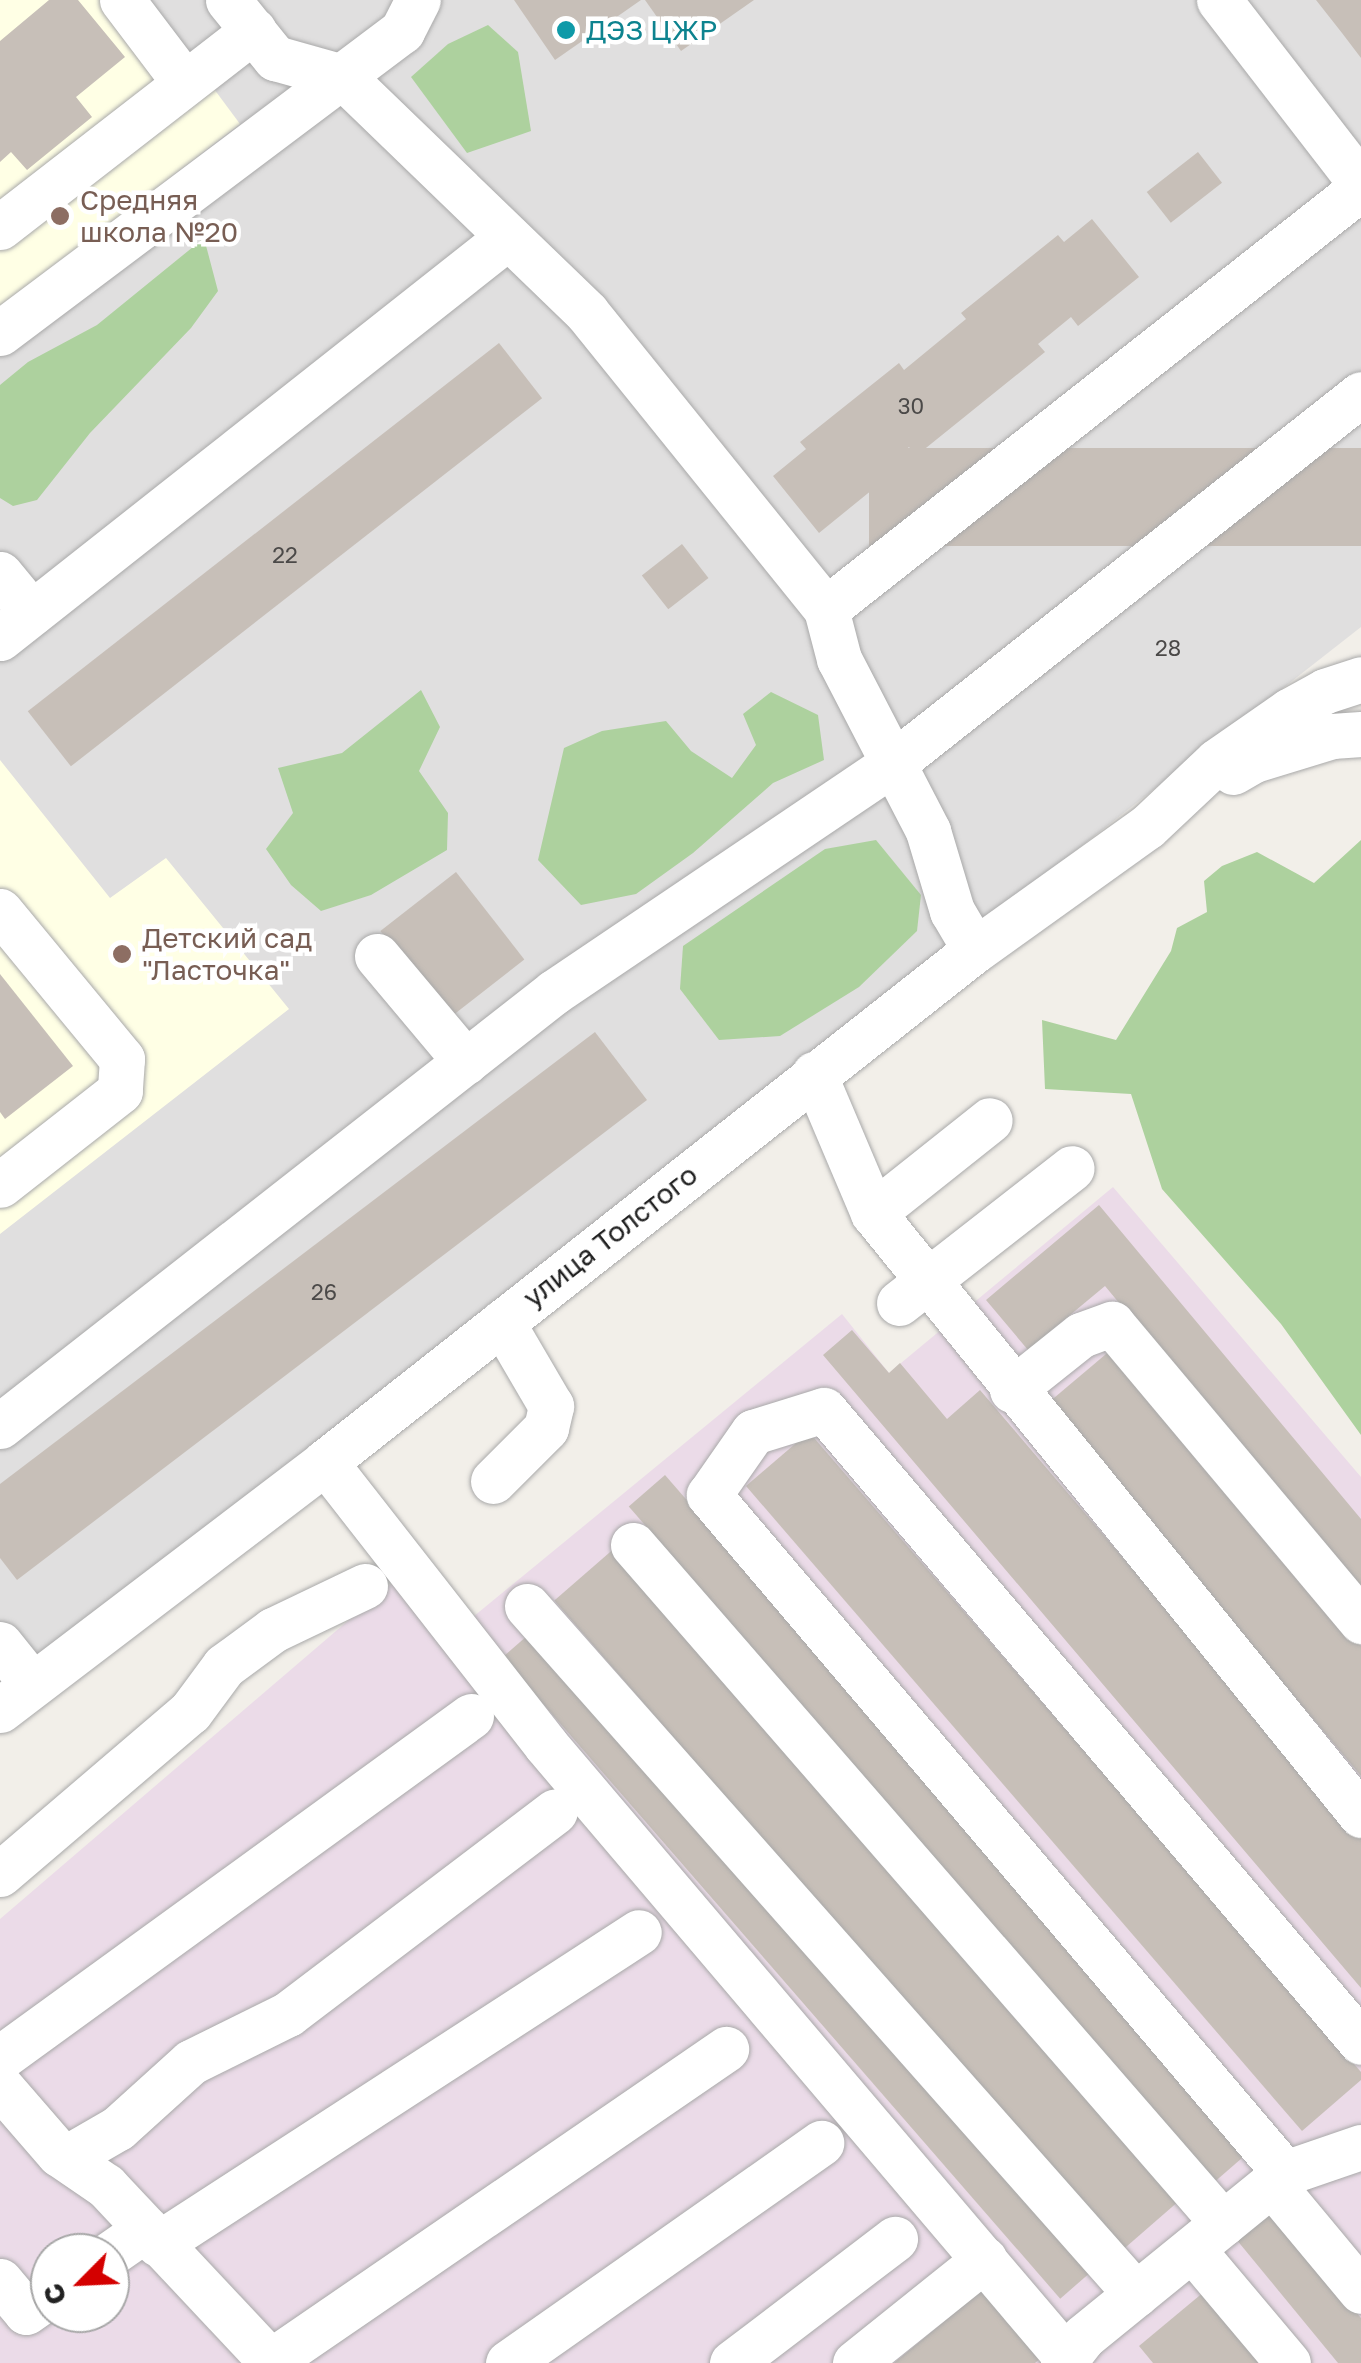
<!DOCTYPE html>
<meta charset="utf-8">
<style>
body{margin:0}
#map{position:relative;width:1361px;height:2363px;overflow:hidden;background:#f2efe9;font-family:"Golos Text",sans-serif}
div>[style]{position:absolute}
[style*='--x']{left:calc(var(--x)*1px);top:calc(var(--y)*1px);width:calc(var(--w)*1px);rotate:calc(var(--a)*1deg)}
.residential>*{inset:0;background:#e0dfdf}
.industrial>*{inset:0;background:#ebdbe8}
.education>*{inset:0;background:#ffffe5}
.forest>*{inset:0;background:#add19e}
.building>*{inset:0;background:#c7bfb8;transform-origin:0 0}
.roads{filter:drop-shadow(0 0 2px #a9a9a9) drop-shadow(0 0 2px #a9a9a9)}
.minor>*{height:45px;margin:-22.5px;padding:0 22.5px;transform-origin:22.5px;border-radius:22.5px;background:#fff}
.dots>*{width:28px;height:28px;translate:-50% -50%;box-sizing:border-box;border:5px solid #fff;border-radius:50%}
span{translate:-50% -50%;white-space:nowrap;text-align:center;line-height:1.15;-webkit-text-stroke:9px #fff;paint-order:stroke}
.number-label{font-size:22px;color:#4b4948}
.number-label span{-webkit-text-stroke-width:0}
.culture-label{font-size:28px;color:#0d838f}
.left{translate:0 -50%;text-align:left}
.education-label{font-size:28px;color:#785e54}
.street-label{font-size:28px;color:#222}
.north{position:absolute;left:30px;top:2233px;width:100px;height:100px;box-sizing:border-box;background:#fff;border:2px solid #a7a7a7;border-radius:50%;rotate:246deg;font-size:28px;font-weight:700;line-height:40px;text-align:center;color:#222}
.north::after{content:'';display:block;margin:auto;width:35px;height:45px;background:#d40000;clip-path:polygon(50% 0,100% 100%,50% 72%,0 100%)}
</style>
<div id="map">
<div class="residential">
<i style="clip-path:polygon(0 0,1361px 0,1361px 627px,0 1693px)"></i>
</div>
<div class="industrial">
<i style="clip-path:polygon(evenodd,1113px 1187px,1361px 1477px,1361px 2363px,0 2363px,0 1919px,392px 1583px,445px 1640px,842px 1314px,889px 1373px,1113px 1187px,50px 2253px,110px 2253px,110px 2313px,50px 2313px,50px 2253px)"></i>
</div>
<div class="education">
<i style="clip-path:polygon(0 0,148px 0,240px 124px,0 308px)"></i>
<i style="clip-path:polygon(0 760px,110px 898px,166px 858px,289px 1009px,0 1234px)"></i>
</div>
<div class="forest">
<i style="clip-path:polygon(488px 25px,518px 52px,531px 131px,467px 153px,411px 77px,448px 44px)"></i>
<i style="clip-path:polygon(204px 238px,218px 291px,191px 328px,90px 433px,37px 500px,13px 506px,0 498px,0 385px,28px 362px,97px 325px)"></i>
<i style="clip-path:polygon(421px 690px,440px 727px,419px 771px,448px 813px,447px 850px,371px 895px,321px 911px,291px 885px,266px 849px,293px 813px,278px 768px,342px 753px)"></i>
<i style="clip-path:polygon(771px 692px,818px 715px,824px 760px,773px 783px,693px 853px,636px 894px,581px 905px,538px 860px,564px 748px,602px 731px,666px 721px,691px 751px,732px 778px,756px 745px,743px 714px)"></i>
<i style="clip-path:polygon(876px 840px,921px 895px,917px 931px,859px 987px,780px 1036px,719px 1040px,680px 989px,683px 946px,825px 849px)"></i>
<i style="clip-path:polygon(1361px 840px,1361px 1435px,1281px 1324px,1162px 1189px,1131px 1094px,1045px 1089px,1042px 1020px,1116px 1040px,1171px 951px,1177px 928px,1207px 912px,1204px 881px,1222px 866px,1257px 852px,1314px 883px)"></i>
</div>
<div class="building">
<i style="clip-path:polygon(49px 0,78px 0,125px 57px,76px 97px,92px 117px,27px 170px,11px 152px,0 162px,0 41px)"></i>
<i style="clip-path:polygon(514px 0,641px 0,555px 60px)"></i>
<i style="clip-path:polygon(645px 0,754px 0,681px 51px)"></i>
<i style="clip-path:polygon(1316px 0,1361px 0,1361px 58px,1342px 33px)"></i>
<i style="left:1198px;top:152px;width:39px;height:65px;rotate:52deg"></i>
<i style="clip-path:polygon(1092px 219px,1139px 277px,1078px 326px,1071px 317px,1038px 344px,1045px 352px,916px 456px,909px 447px,877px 473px,883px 481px,819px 533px,773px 476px,806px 449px,800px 442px,899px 363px,904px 370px,966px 319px,961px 313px,1058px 235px,1064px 242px)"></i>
<i style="left:499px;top:343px;width:70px;height:598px;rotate:52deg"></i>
<i style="left:1361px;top:448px;width:98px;height:492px;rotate:90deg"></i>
<i style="left:682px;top:544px;width:43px;height:51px;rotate:52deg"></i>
<i style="left:456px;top:872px;width:111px;height:96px;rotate:52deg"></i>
<i style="clip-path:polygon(0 974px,73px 1066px,5px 1119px,0 1112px)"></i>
<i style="clip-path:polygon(595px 1032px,647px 1100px,17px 1580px,0 1558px,0 1484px)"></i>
<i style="clip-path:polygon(1099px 1205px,1361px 1519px,1361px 1594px,1105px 1286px,1028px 1350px,986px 1300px)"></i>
<i style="clip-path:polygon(852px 1330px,889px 1373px,900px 1363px,947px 1419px,980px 1390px,1361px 1837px,1361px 1988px,823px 1355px)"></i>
<i style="clip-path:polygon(1112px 1349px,1361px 1646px,1361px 1776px,1048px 1403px)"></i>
<i style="clip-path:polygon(809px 1432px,1361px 2072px,1361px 2080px,1302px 2131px,746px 1486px)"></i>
<i style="left:665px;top:1475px;width:894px;height:48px;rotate:49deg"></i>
<i style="left:617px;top:1546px;width:863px;height:83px;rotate:49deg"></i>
<i style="left:535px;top:1629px;width:850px;height:43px;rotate:49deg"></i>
<i style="clip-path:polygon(1271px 2210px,1361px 2318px,1361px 2363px,1338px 2363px,1236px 2239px)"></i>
<i style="clip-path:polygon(987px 2286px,1043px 2356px,1035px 2363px,894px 2363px)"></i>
<i style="clip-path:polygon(1205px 2291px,1265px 2363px,1153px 2363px,1139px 2346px)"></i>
</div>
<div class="roads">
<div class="minor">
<i style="--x:122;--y:0;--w:103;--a:52.9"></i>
<i style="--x:228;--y:0;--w:75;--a:51"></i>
<i style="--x:275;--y:58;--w:71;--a:15.6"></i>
<i style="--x:343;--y:77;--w:339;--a:44"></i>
<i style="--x:587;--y:313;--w:380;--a:51.1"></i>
<i style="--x:826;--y:609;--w:52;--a:75.4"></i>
<i style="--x:839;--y:659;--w:194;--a:62.6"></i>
<i style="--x:928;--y:831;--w:84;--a:73.3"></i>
<i style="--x:952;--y:911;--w:45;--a:59.5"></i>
<i style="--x:1219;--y:0;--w:232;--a:52.3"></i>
<i style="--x:0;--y:227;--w:321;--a:-37.8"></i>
<i style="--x:0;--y:333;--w:503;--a:-36.92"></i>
<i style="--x:402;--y:31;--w:35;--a:-63"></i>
<i style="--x:0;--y:574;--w:50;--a:50.6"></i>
<i style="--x:826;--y:609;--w:681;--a:-38.2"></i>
<i style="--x:0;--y:638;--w:647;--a:-38.29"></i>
<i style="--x:1233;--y:772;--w:24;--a:-30"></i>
<i style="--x:1254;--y:760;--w:82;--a:-17.1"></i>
<i style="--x:1332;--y:736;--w:29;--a:-4"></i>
<i style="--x:0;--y:911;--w:192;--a:50.5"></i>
<i style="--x:122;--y:1059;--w:32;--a:94"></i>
<i style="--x:120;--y:1091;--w:152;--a:141.9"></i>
<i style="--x:377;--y:956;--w:138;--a:50"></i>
<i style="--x:814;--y:1074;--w:151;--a:67"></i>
<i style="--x:873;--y:1213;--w:775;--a:50.97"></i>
<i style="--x:873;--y:1213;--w:149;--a:-38.5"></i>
<i style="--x:899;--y:1303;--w:219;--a:-38"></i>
<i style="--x:1012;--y:1390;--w:88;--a:-38.6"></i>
<i style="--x:1081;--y:1335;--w:33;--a:-20"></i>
<i style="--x:1112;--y:1324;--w:388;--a:50"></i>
<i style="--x:0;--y:1426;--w:704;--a:-38.07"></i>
<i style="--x:554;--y:992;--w:413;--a:-34"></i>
<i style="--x:896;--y:761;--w:592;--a:-38.28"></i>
<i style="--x:325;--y:1462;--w:359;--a:52"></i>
<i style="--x:546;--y:1745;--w:804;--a:49.64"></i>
<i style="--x:493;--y:1481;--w:75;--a:-45"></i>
<i style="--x:546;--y:1428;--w:23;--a:-77"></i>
<i style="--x:551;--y:1406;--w:97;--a:-120.3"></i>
<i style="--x:633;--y:1545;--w:899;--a:48.97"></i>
<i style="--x:527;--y:1606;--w:919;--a:48.49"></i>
<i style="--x:0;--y:1644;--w:51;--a:51.3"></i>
<i style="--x:0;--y:1710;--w:409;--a:-37.3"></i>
<i style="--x:325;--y:1462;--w:827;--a:-38.23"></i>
<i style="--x:975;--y:950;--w:211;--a:-35.6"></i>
<i style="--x:1147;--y:827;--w:96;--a:-43.3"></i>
<i style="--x:1217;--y:761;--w:88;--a:-34.8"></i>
<i style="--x:1289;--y:711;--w:41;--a:-29.1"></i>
<i style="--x:1325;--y:691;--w:38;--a:-18"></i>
<i style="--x:0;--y:1874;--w:250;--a:-40.5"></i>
<i style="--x:190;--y:1712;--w:57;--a:-53.5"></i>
<i style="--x:224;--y:1666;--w:61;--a:-36.3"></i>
<i style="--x:273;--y:1630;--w:102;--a:-25.6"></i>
<i style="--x:0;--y:2058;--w:582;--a:-35.98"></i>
<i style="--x:0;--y:2086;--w:90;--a:49.1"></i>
<i style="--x:59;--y:2154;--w:57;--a:34.2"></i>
<i style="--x:106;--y:2186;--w:243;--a:46.8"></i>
<i style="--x:66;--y:2158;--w:60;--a:-30"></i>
<i style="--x:118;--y:2128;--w:98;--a:-42.1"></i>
<i style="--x:191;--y:2062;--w:108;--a:-26.3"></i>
<i style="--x:288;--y:2014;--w:335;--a:-37.2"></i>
<i style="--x:1285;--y:2173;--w:890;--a:-130.35"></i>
<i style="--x:709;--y:1495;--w:77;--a:-55.1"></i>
<i style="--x:753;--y:1432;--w:74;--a:-17.2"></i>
<i style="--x:824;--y:1410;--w:829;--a:49.65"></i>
<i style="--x:1272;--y:2184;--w:139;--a:50.2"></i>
<i style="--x:158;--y:2244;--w:573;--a:-32.97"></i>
<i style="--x:1192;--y:2249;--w:149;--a:49.9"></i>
<i style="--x:110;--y:2254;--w:44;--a:-34.8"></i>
<i style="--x:0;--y:2281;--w:40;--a:50"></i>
<i style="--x:26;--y:2312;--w:29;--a:-35"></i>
<i style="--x:271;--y:2361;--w:552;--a:-34.44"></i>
<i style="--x:508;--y:2363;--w:383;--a:-35.1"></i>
<i style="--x:732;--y:2363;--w:205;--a:-37.3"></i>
<i style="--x:855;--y:2363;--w:166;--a:-38.7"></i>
<i style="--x:1063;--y:2363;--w:33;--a:-52"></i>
<i style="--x:1083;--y:2337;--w:260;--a:-39.1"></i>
<i style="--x:1285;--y:2173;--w:80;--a:-18.9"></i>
</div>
</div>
<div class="dots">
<i style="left:566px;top:30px;background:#0f9aa8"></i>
<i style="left:60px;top:216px;background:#8d6e63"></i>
<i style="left:122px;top:954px;background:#8d6e63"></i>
</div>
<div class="number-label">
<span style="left:911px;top:406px">30</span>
<span style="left:285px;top:555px">22</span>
<span style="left:1168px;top:648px">28</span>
<span style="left:324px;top:1292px">26</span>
</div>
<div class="culture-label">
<span class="left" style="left:586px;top:30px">ДЭЗ ЦЖР</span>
</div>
<div class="education-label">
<span class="left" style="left:80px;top:216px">Средняя<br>школа №20</span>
<span class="left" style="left:142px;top:954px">Детский сад<br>"Ласточка"</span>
</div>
<div class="street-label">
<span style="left:610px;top:1236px;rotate:-38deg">улица Толстого</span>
</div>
<div class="north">С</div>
</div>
